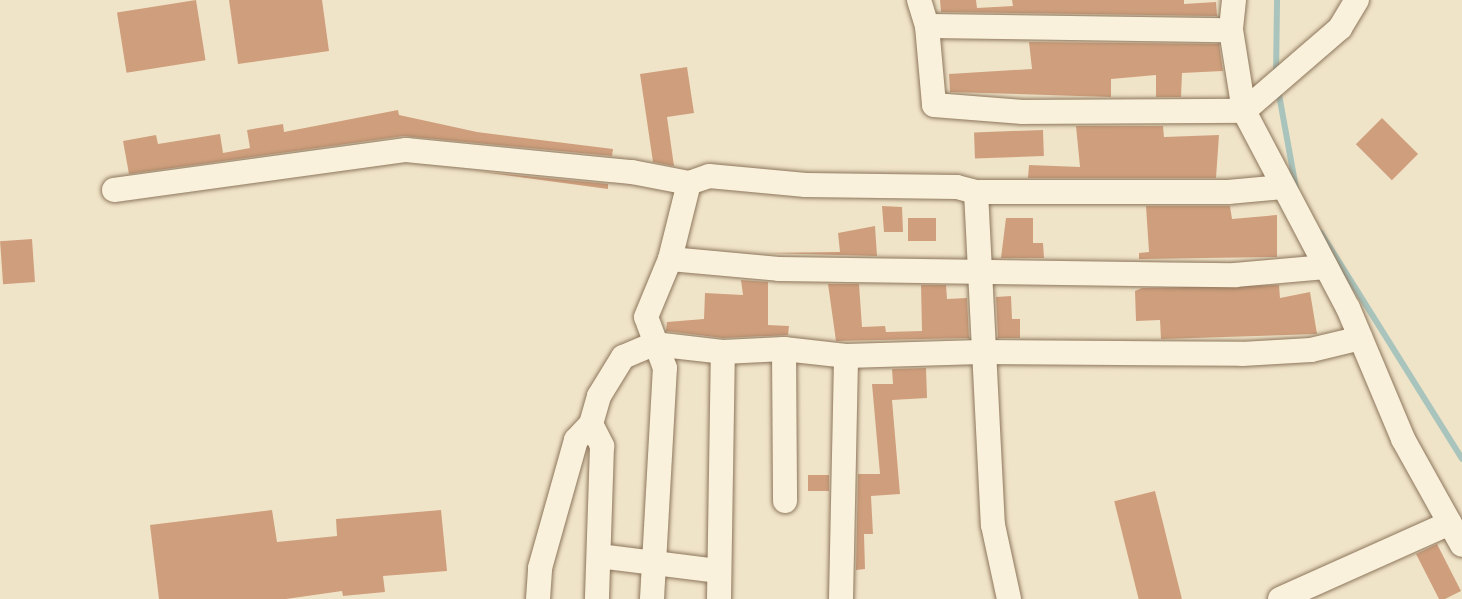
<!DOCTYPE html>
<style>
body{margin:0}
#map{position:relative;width:1462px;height:599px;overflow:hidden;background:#f0e4c8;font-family:"Source Serif 4",serif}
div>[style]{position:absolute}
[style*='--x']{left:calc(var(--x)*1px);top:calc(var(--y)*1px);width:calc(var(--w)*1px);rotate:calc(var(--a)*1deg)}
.stream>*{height:6px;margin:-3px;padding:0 3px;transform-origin:3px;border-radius:3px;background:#a9c4bc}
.building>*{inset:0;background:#cf9f7d;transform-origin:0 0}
.roads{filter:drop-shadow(0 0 2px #8d765c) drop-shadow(0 0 2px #8d765c)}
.minor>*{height:24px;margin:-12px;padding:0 12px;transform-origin:12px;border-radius:12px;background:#faf1dc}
span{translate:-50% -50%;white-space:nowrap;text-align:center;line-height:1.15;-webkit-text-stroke:4.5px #f7eed8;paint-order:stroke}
</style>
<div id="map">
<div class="stream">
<i style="--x:1276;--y:76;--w:76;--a:-89.2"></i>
<i style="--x:1278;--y:89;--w:101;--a:79.7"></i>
<i style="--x:1321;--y:233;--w:266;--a:58"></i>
</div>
<div class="building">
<i style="left:196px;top:0;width:61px;height:80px;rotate:81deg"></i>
<i style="clip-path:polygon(229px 0,322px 0,329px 51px,238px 64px)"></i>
<i style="clip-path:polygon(940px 0,976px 0,977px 8px,1013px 6px,1012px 0,1184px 0,1184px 4px,1216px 2px,1217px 16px,941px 12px)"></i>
<i style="clip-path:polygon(1029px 42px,1219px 44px,1223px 71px,1182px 73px,1181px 97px,1156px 97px,1156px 75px,1111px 79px,1111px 97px,950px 92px,949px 74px,1032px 69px)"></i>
<i style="clip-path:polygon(687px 67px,694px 113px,667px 117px,674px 166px,653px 162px,640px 74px)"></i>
<i style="clip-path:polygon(398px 110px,399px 115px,477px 132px,613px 149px,612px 156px,404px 136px,129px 174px,123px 141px,156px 135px,158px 144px,220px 134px,223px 153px,250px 148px,247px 130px,283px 124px,284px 132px)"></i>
<i style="left:1382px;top:118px;width:51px;height:37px;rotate:45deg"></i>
<i style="clip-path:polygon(1076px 126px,1163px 126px,1164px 137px,1219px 135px,1216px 178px,1028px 178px,1029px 165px,1080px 167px)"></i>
<i style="left:1043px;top:130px;width:26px;height:69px;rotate:88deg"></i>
<i style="clip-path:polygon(474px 171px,608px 184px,608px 189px)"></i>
<i style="clip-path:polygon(882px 206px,902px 207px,903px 232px,884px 232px)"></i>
<i style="clip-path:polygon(1146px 206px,1230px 206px,1232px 219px,1277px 215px,1277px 257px,1139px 259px,1139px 253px,1149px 252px)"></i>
<i style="left:936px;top:218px;width:23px;height:28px;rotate:90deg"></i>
<i style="clip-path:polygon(1006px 218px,1033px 218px,1033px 243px,1043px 243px,1044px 258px,1001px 258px)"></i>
<i style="clip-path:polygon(875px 226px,877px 256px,764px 253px,840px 252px,838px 233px)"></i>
<i style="left:32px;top:239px;width:43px;height:32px;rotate:86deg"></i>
<i style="clip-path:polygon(741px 280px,768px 282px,768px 325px,789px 326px,788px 335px,723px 338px,666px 331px,667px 322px,704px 319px,705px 293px,743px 295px)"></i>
<i style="clip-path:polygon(828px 284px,859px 284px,862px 327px,885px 326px,886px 332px,922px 331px,921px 285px,946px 285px,947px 299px,967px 298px,969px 338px,836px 341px)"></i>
<i style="clip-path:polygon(1279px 285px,1280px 298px,1310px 292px,1317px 334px,1161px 339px,1160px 320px,1136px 321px,1135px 291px,1142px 288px)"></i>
<i style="clip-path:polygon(1011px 296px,1012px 319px,1020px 319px,1020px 338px,998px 338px,996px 297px)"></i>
<i style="clip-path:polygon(926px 368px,927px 398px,892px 400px,900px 494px,871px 496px,873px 534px,864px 534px,865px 569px,856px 570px,858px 474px,880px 474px,872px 384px,893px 384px,892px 369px)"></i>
<i style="left:829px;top:475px;width:16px;height:21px;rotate:90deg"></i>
<i style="left:1155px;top:491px;width:111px;height:42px;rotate:76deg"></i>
<i style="clip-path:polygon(272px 510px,277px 542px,337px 536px,336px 519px,441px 510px,447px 571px,383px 576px,385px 592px,343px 596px,342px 591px,286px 599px,159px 599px,150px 525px)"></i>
<i style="clip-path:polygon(1437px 544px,1461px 591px,1445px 599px,1439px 599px,1416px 554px)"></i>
</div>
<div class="roads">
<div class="minor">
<i style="--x:919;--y:0;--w:27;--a:73"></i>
<i style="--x:927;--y:26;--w:79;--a:84.9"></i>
<i style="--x:934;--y:105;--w:89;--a:4.5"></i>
<i style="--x:1023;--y:112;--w:221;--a:-0.3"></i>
<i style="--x:1244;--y:111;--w:127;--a:-40.8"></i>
<i style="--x:1340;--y:28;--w:33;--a:-59"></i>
<i style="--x:1234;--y:0;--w:30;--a:96"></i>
<i style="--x:1231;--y:30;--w:82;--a:80.9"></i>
<i style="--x:1244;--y:111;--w:223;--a:62.2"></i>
<i style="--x:1348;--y:308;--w:142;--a:67.2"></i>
<i style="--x:1403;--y:439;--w:121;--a:60.9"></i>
<i style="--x:927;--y:26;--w:304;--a:0.8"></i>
<i style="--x:114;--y:190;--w:295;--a:-7.8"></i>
<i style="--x:406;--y:150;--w:227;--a:5.6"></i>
<i style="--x:632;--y:172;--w:58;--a:10.9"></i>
<i style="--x:689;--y:183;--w:21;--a:-19"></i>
<i style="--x:709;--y:176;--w:97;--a:5.3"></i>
<i style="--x:806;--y:185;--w:151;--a:0.8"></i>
<i style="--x:957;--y:187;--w:20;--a:15"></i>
<i style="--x:976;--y:192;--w:252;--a:0"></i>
<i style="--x:1228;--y:192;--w:55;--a:-5.2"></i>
<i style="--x:976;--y:192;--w:333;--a:87.1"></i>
<i style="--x:993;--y:525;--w:76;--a:77.8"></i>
<i style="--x:670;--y:259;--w:109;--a:5.2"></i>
<i style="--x:779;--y:269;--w:456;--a:0.8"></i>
<i style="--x:1235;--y:275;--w:91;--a:-5"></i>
<i style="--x:784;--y:349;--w:152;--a:89.6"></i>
<i style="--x:591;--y:424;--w:25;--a:63"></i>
<i style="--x:602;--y:446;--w:153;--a:91.9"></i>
<i style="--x:599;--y:556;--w:119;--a:7.2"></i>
<i style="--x:538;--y:599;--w:31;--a:-86"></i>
<i style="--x:540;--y:568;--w:133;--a:-74.3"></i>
<i style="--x:576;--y:440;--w:22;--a:-47"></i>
<i style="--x:591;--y:424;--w:29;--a:-74"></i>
<i style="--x:599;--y:396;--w:46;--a:-58.4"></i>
<i style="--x:623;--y:357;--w:34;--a:-23"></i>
<i style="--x:654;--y:344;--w:69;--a:6.6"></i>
<i style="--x:723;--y:352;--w:61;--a:-2.8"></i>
<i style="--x:784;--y:349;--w:62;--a:6.4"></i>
<i style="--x:846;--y:356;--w:135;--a:-1.7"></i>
<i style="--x:981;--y:352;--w:261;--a:0.4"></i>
<i style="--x:1242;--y:354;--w:69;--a:-3.3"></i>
<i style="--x:1311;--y:350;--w:51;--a:-13.5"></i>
<i style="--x:652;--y:599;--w:231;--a:-86.8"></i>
<i style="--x:665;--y:368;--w:54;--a:-110.4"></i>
<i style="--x:646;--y:317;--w:63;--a:-67.5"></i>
<i style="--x:670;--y:259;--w:78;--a:-76"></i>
<i style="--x:719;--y:599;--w:247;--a:-89.1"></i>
<i style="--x:841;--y:599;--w:243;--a:-88.8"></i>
<i style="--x:1280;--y:599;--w:186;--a:-24.1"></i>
</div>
</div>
</div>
